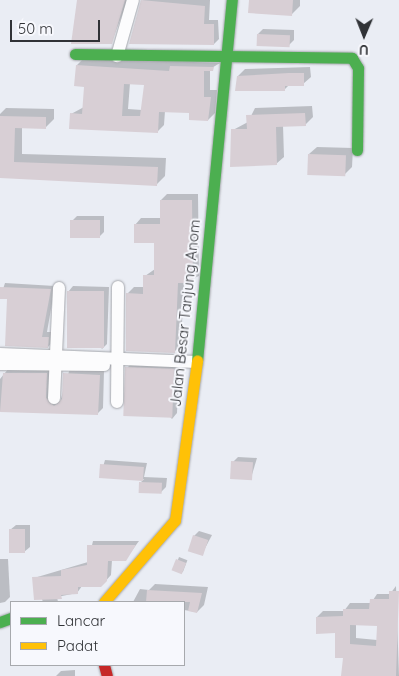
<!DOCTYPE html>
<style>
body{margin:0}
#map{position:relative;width:399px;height:676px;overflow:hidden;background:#eaedf4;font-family:Quicksand,sans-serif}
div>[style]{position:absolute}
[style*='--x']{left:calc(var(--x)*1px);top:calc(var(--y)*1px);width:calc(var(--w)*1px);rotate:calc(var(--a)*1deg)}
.shadow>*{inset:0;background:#0003;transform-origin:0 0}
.building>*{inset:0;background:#d8cfd5;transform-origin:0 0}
.roads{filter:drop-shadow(0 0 1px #a4a6ab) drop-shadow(0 0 1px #a4a6ab)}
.street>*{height:12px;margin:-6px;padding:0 6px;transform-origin:6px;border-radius:6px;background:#fcfcfd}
.fast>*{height:11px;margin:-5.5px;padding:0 5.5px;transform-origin:5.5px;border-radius:5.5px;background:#4caf50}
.slow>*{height:11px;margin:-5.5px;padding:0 5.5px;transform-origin:5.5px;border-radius:5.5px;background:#ffc107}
.jam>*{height:11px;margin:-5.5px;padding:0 5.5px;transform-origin:5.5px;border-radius:5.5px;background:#c62828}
span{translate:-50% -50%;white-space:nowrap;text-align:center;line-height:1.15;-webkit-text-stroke:4px #f7f8fd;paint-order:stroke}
.street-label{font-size:15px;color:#303236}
.legend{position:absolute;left:10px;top:601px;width:175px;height:65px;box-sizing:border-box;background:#f7f8fd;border:1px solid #a7a9ad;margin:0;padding:6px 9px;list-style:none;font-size:15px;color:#303236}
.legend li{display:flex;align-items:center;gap:10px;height:25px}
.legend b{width:25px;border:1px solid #a7a9ad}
.north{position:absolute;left:339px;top:10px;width:50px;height:50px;-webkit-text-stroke:4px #f7f8fd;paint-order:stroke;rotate:181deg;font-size:14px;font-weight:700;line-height:20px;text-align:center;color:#303236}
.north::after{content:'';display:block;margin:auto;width:18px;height:22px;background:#303236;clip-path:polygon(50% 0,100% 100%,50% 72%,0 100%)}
.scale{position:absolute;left:10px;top:20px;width:90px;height:22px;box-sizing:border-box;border:2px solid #303236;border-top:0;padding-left:6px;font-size:15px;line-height:18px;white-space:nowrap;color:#303236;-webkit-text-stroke:4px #f7f8fd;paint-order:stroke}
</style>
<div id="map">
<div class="shadow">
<i style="clip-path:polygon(77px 0,128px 0,111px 43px)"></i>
<i style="clip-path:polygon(142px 0,210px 0,209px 20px,218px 20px,219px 39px,214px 44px)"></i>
<i style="clip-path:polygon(251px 0,300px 0,300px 6px,292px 14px)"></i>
<i style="clip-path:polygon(263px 29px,294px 30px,294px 40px,289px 45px,258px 34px)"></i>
<i style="clip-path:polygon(evenodd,84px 58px,220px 63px,210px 69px,210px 90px,217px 90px,215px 113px,208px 120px,190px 112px,165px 111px,164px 125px,157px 132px,71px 114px,84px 107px,85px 86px,77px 65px,84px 58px,130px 83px,145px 84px,142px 110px,128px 109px,130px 83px)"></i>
<i style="clip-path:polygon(310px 67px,311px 77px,303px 84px,290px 84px,284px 90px,238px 76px,245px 69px)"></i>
<i style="clip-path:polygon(312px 106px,313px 117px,305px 125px,283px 125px,284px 157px,276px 164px,233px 130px,248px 122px,255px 108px)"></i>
<i style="clip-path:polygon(6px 108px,54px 109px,54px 119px,45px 128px,22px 127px,22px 154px,166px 158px,165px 176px,156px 185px,0 177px,0 114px)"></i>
<i style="clip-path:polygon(317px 147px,353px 148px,352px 167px,344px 175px,309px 154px)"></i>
<i style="clip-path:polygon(167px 194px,198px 194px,199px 276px,184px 282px,181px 345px,174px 352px,127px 294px,134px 287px,145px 287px,145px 276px,155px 269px,156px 241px,135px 225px,141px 218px,161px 218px,161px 200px)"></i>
<i style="clip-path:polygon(77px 216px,104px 216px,104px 232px,99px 237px,72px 221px)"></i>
<i style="clip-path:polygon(5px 283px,55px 286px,47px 332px,53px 332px,53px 341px,48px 347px,8px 298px,0 298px)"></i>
<i style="clip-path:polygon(73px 286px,109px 287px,107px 344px,102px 349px,68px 292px)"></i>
<i style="clip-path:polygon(132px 363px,179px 365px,177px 413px,172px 419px,127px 368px)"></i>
<i style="clip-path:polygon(9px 368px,52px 368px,50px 393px,60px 402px,70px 368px,104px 371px,103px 408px,98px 413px,0 411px,0 379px)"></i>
<i style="clip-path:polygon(238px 457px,257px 458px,251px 478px,233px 462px)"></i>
<i style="clip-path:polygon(105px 460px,147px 463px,144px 477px,167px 478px,166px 487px,161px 492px,141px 482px,144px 479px,100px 477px)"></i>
<i style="clip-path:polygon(16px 525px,30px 525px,30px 547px,24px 552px,10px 530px)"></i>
<i style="clip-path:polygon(199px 531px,212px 535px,202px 554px,194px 536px)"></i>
<i style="clip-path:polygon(93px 541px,139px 541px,125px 560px,112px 560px,111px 575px,101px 586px,82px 586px,77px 593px,57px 597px,58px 602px,43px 602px,34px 578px,88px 562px)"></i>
<i style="left:179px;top:557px;width:9px;height:13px;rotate:21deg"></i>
<i style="clip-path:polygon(0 559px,8px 559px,10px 597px,5px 602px,0 603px)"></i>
<i style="clip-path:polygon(155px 584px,208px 587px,204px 605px,197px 612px,184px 610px,184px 602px,133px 602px,140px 589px,149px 590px)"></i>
<i style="clip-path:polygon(evenodd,396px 586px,399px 676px,342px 676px,344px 657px,336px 632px,317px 617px,323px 611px,344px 611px,350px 603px,371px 603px,377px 594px,390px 594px,396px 586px,356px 624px,378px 625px,377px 640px,356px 638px,356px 624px)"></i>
<i style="clip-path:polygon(75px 670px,75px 676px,56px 676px,61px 671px)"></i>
</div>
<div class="building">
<i style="clip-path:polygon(77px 0,125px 0,112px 44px,71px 44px)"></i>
<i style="clip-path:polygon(141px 0,205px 6px,204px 24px,214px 24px,214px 45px,129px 44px)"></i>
<i style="clip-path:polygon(249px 0,293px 0,292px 16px,248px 13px)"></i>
<i style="left:257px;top:34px;width:33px;height:12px;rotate:2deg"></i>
<i style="clip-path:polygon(evenodd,76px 65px,169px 71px,170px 66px,214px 67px,213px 71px,204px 71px,204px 97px,211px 97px,208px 121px,189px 120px,189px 113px,159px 112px,158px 133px,69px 129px,70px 113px,82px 114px,84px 87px,74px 86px,76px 65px,124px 84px,144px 85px,140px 116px,122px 116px,124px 84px)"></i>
<i style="clip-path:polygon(289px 73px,304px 73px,304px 86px,285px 86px,285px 91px,235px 91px,237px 76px)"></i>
<i style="clip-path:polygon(305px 113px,306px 126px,276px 127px,277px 165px,230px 167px,231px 129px,247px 129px,246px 115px)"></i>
<i style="clip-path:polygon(0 116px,46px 117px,46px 129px,15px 128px,14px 162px,158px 167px,157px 186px,0 178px)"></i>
<i style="left:308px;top:154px;width:38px;height:21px;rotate:2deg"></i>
<i style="clip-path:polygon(160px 200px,192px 200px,193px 283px,178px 283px,175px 353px,126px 351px,126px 293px,143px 294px,143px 275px,154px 275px,154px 243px,134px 243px,134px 224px,160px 224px)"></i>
<i style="left:70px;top:220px;width:30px;height:18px"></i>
<i style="clip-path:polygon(0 287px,51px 289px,42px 337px,49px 337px,48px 348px,5px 346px,7px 299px,0 299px)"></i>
<i style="left:67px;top:291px;width:37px;height:57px"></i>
<i style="left:125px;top:367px;width:49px;height:49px;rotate:2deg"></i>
<i style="clip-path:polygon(3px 373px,47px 373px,46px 398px,54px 406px,62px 399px,63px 373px,100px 375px,98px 415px,0 412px)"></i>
<i style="left:231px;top:461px;width:22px;height:18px;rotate:3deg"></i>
<i style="left:100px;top:464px;width:44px;height:14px;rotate:4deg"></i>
<i style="left:139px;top:482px;width:23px;height:11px;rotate:2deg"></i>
<i style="left:9px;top:529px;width:16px;height:24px"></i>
<i style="left:193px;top:535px;width:16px;height:17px;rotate:18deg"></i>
<i style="clip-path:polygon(87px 545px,136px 545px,126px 561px,108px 561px,107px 581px,101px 587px,78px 587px,78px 594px,61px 595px,62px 599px,34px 600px,32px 577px,61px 576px,61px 570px,87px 565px)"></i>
<i style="left:176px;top:559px;width:11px;height:12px;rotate:22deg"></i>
<i style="clip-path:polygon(147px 590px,202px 593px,197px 613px,188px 611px,190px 602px,146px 602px)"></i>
<i style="clip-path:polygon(evenodd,389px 591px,399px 591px,396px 676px,341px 676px,343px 658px,335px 658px,335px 633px,316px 634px,316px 617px,343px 616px,343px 609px,369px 609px,370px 599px,389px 599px,389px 591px,350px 625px,377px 626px,376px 646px,350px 644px,350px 625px)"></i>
</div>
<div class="roads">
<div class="street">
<i style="--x:117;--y:56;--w:58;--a:-74.1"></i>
<i style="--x:0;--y:354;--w:197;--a:2.3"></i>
<i style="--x:0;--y:364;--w:104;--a:0.6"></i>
<i style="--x:54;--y:398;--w:110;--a:-87.4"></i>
<i style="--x:117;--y:402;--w:115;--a:-89.5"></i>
</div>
<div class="fast">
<i style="--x:75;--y:54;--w:277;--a:0.8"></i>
<i style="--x:352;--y:58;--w:12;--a:59"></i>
<i style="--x:358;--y:68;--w:82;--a:90.7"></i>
<i style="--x:197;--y:361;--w:363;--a:-84.5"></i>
<i style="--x:0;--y:622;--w:12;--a:-20"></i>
</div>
<div class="slow">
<i style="--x:104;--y:602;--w:108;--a:-49.1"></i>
<i style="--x:175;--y:520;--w:161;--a:-82.1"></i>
</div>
<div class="jam">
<i style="--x:104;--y:665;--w:11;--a:75"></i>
</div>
</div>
<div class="street-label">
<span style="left:185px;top:313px;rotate:-84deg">Jalan Besar Tanjung Anom</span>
</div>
<ul class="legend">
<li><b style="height:6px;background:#4caf50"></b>Lancar</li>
<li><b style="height:6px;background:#ffc107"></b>Padat</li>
</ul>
<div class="north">U</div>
<div class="scale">50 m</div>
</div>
